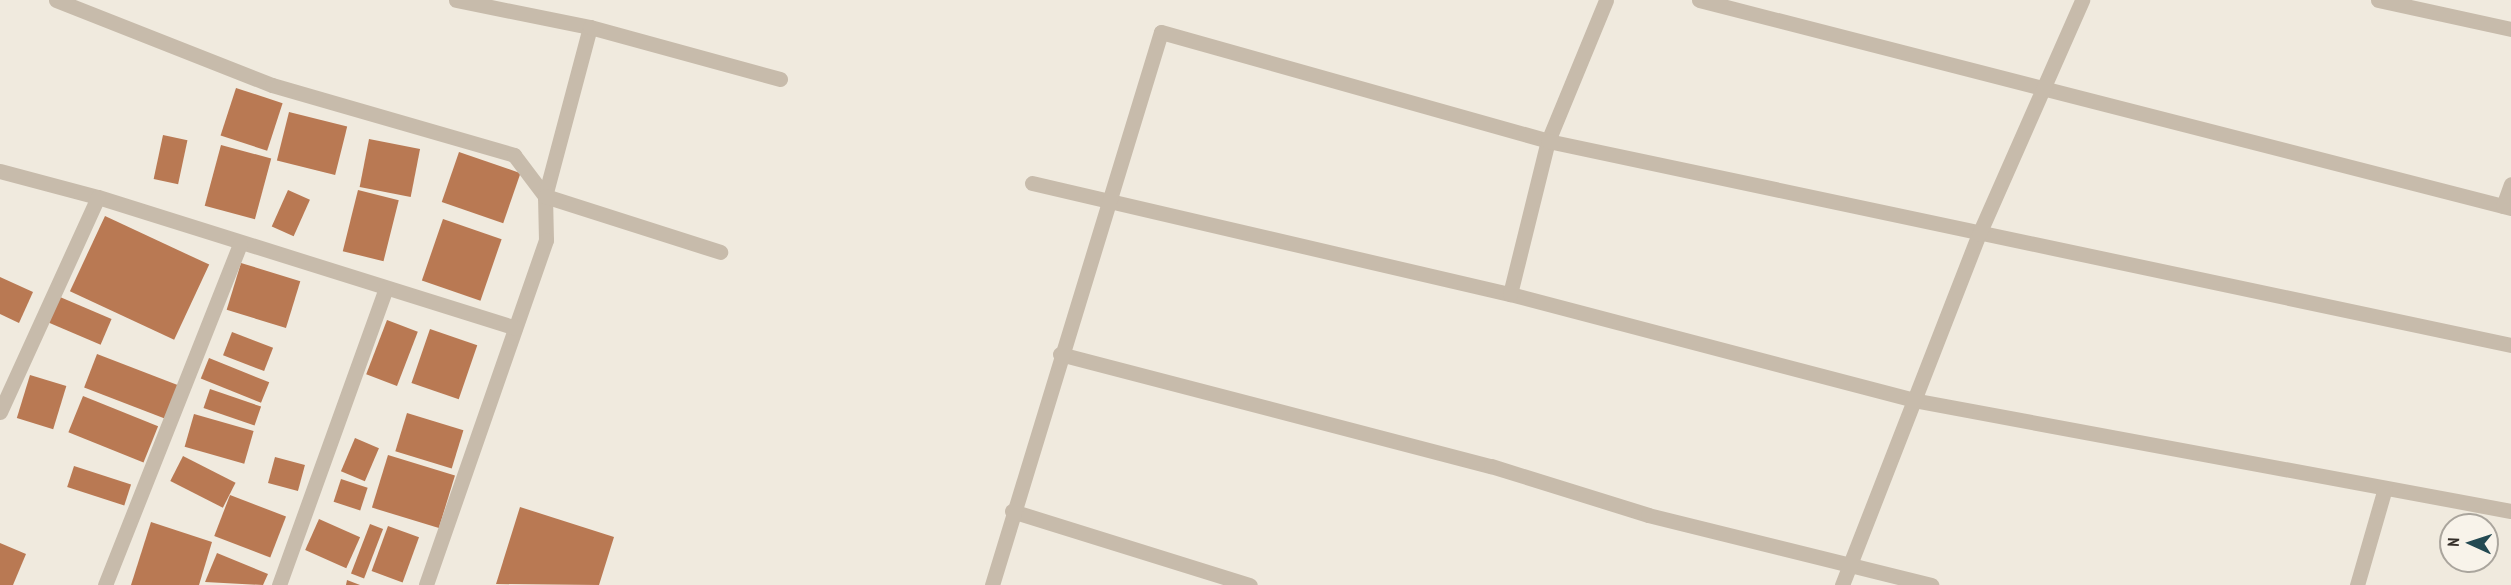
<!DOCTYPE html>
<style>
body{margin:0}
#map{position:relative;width:2511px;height:585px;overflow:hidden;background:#f0eade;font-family:"PT Sans Narrow",sans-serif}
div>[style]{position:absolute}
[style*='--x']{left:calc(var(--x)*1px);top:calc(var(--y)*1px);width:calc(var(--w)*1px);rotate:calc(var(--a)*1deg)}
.building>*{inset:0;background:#b97953;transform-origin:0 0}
.minor>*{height:15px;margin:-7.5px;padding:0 7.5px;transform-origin:7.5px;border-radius:7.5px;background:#c7bbab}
span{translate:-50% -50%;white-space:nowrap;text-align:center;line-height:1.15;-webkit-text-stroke:4.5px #f8f3ea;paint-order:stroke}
.north{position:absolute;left:2439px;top:513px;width:60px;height:60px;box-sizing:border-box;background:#f8f3ea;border:2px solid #aaa59d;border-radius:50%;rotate:273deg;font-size:16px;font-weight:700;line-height:24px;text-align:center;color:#352f2a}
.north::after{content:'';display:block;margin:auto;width:21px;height:27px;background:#234952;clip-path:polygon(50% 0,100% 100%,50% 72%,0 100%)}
</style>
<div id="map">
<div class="building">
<i style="left:236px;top:88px;width:49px;height:50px;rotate:18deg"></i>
<i style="left:289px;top:112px;width:60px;height:50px;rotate:14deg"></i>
<i style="left:163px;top:135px;width:25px;height:45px;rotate:12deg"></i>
<i style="left:369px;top:139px;width:52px;height:49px;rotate:11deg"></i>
<i style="left:221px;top:145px;width:52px;height:63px;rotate:15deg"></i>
<i style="left:459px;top:152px;width:65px;height:53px;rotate:19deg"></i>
<i style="left:288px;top:190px;width:24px;height:40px;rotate:24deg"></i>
<i style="left:358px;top:190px;width:42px;height:63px;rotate:14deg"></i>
<i style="left:105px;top:216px;width:115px;height:83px;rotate:25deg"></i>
<i style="left:443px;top:219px;width:62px;height:65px;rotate:19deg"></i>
<i style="left:241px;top:263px;width:62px;height:49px;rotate:17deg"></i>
<i style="clip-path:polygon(0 277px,33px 292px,19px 323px,0 314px)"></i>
<i style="left:60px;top:297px;width:56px;height:28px;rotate:23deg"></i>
<i style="left:387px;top:320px;width:33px;height:58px;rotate:21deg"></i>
<i style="left:430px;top:329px;width:50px;height:57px;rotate:19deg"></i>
<i style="left:232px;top:332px;width:44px;height:25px;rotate:21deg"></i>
<i style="left:97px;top:354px;width:87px;height:36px;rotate:21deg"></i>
<i style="left:209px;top:358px;width:65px;height:22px;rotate:22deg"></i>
<i style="left:30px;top:375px;width:38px;height:45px;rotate:17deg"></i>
<i style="left:210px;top:389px;width:54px;height:20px;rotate:19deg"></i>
<i style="left:83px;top:396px;width:81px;height:39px;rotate:22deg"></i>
<i style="left:407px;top:413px;width:59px;height:40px;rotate:17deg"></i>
<i style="left:194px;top:414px;width:62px;height:34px;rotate:16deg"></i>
<i style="left:355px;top:438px;width:26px;height:36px;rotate:23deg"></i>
<i style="left:388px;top:455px;width:70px;height:55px;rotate:17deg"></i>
<i style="left:183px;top:456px;width:59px;height:28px;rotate:27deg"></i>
<i style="left:275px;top:457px;width:31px;height:27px;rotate:15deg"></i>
<i style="left:74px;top:466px;width:60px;height:22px;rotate:18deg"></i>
<i style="left:341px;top:479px;width:28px;height:24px;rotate:18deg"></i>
<i style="left:230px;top:495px;width:60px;height:44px;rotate:21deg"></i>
<i style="clip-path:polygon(520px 507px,614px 537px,599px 585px,496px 584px)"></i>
<i style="left:319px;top:519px;width:45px;height:34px;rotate:24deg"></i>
<i style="clip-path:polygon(151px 522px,212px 542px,199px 585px,131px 585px)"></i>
<i style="left:370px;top:524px;width:14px;height:53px;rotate:21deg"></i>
<i style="left:388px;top:526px;width:33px;height:48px;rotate:20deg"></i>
<i style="clip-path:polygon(0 543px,26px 554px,13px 585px,0 585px)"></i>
<i style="clip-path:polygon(217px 553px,268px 574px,263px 585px,205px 582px)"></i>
<i style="clip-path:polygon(347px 580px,360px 585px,346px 585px)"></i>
</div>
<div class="minor">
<i style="--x:56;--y:0;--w:232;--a:21.5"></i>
<i style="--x:272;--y:85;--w:252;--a:16.1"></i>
<i style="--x:514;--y:155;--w:51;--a:52.9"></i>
<i style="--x:545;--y:196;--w:44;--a:88.7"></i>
<i style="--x:546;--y:240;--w:365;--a:109.2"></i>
<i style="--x:456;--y:0;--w:137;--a:11.4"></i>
<i style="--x:590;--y:27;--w:175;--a:104.9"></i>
<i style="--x:545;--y:196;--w:184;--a:17.7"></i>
<i style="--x:1699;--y:0;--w:838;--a:14.37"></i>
<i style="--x:2378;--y:0;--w:136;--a:12.3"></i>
<i style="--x:590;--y:27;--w:197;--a:15.3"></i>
<i style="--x:0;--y:171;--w:101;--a:14.9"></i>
<i style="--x:98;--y:197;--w:437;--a:17.4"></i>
<i style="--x:1032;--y:183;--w:491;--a:13.1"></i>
<i style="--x:1510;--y:294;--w:417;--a:14.7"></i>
<i style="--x:1913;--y:400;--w:608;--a:10.52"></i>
<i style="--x:2503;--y:206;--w:23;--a:-70"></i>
<i style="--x:1510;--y:294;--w:158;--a:-76.1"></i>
<i style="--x:1548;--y:141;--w:152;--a:-67.6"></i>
<i style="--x:1060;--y:354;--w:445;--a:14.6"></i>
<i style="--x:1491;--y:466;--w:164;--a:17.3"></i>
<i style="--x:1648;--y:515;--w:292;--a:13.9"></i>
<i style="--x:0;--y:412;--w:236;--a:-65.5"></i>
<i style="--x:1012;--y:511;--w:249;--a:17.3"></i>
<i style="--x:105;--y:585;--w:367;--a:-68.4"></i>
<i style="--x:279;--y:585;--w:316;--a:-70.2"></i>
<i style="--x:992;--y:585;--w:578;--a:-73.01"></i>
<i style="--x:1161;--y:32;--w:402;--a:15.7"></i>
<i style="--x:1548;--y:141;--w:984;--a:11.96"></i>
<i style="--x:1842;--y:585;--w:377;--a:-68.7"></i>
<i style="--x:1979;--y:234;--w:256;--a:-66.2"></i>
<i style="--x:2357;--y:585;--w:101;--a:-73.9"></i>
</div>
<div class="north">N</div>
</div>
